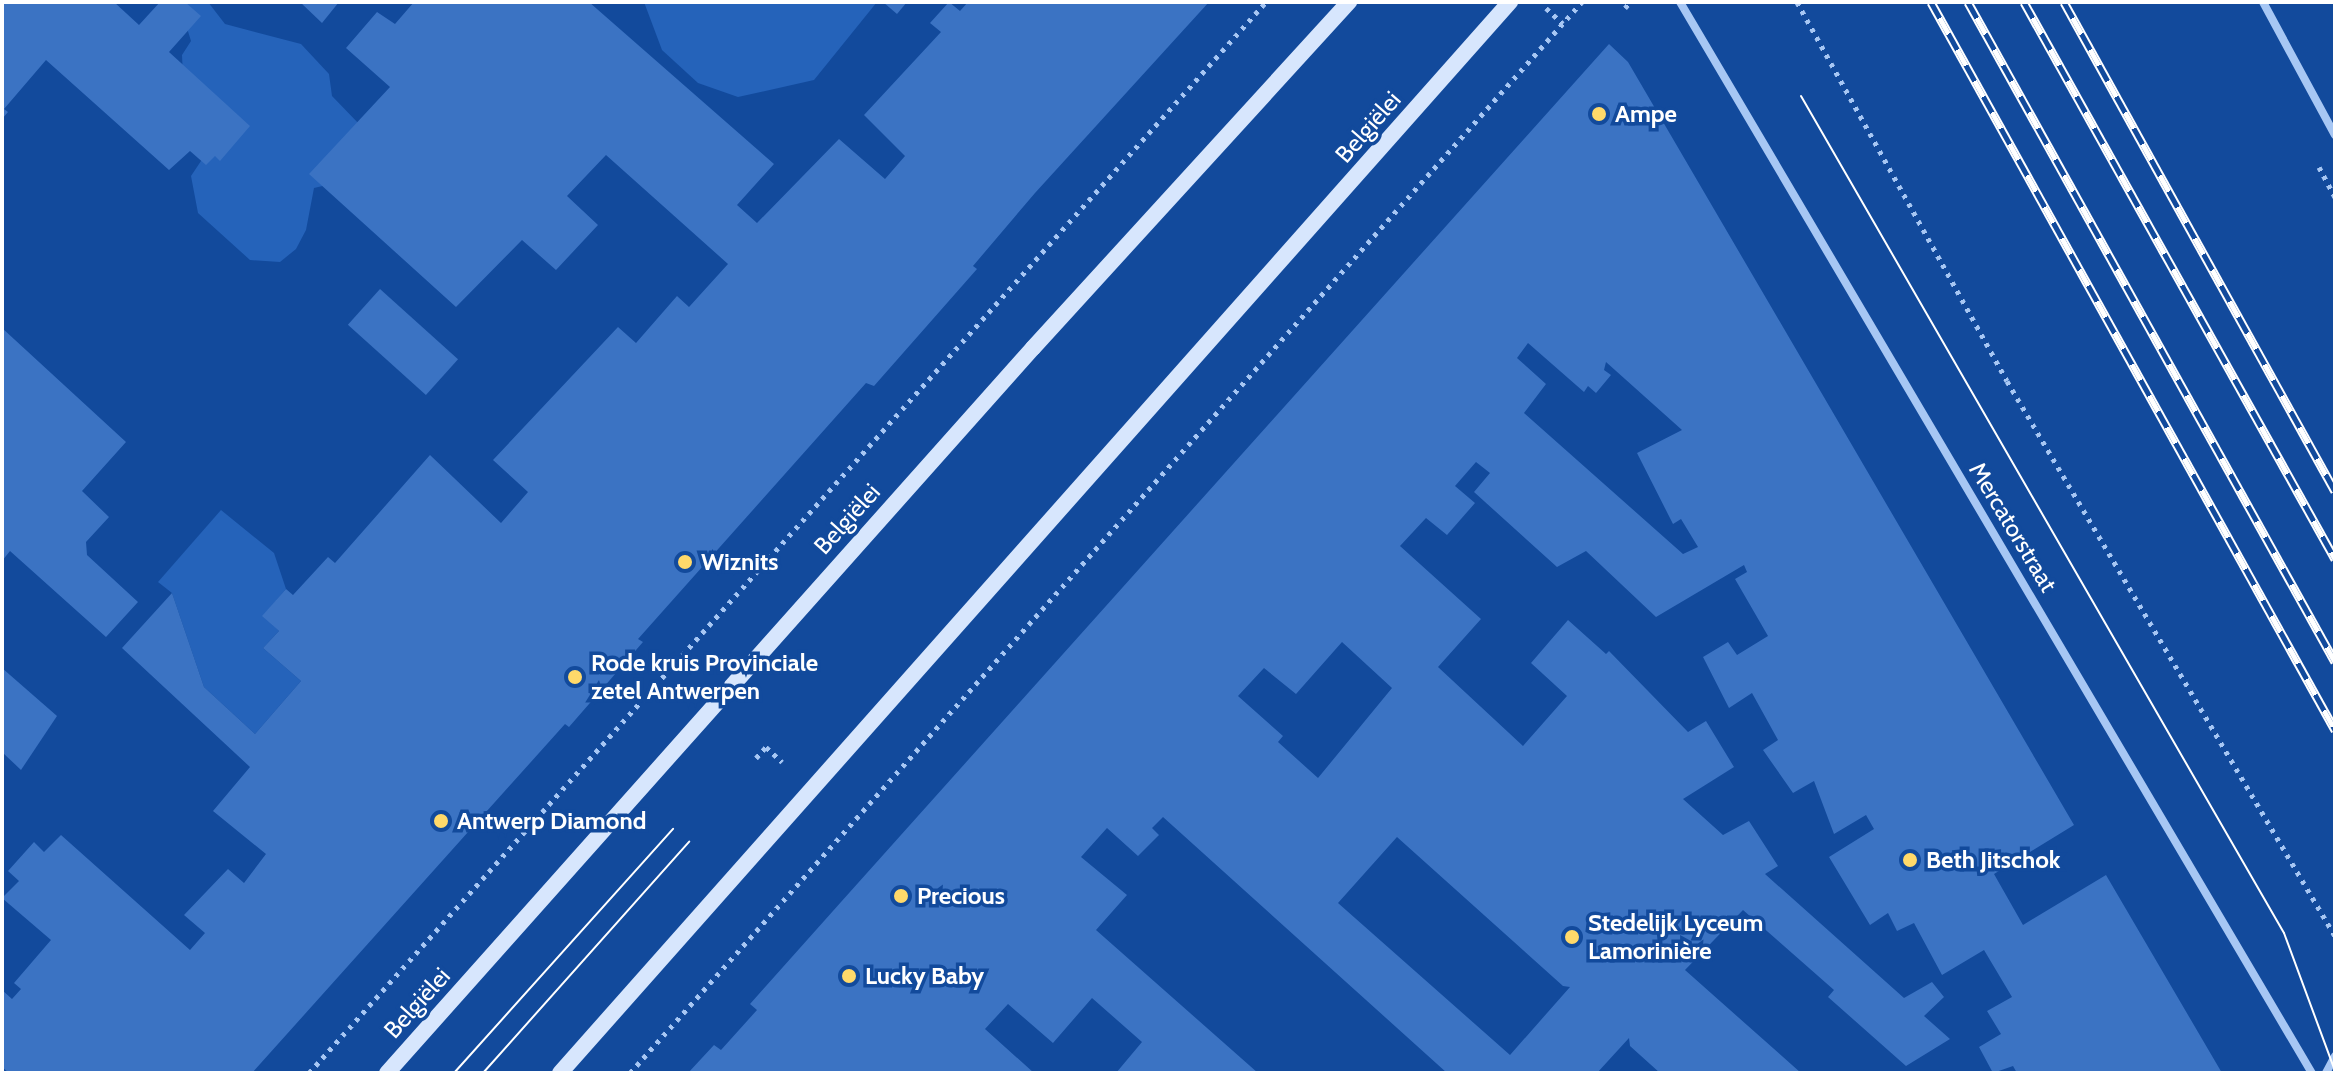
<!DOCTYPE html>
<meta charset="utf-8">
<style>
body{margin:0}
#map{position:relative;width:2337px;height:1075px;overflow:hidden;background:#124a9c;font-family:Cabin,sans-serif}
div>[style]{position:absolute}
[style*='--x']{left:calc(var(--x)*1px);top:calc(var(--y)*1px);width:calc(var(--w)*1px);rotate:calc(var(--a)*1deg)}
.green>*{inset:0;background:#2563ba}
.building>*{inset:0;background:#3b73c3;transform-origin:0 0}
.path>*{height:5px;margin-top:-2.5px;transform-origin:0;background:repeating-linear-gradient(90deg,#a7c7f4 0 4px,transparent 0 10px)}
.street>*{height:8px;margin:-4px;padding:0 4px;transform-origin:4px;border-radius:4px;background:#a7c7f4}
.secondary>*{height:16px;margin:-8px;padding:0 8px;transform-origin:8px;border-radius:8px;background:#d7e6fd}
.tram>*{height:2px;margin:-1px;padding:0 1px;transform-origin:1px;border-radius:1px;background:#fff}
.rail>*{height:9px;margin-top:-4.5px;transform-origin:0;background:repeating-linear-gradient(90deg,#124a9c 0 18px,#fff 0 36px);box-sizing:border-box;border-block:2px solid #fff}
.dots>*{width:22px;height:22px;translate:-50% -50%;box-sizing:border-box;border:4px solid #124a9c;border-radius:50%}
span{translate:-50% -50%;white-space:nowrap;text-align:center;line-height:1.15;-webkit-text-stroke:7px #124a9c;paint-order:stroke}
.poi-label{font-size:24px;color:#fff;font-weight:700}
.left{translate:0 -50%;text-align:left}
.street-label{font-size:24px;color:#fff}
.frame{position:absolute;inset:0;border:4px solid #fff;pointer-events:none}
</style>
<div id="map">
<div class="green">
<i style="clip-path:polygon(172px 2px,208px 2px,225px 24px,301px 44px,329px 74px,332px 96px,361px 126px,344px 181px,314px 188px,306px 230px,296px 249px,280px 262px,250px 260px,198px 213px,191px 176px,209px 149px,183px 78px,182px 55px,191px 41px,182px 12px)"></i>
<i style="clip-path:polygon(644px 2px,877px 2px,814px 80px,738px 97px,698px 83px,662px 50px)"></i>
<i style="clip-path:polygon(221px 510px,274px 553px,286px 589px,263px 616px,279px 631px,263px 648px,301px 681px,255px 734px,204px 687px,172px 593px,158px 582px)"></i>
</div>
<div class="building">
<i style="clip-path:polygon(2px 2px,114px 2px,139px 25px,160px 2px,185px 2px,201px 16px,169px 52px,250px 126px,220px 161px,215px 156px,206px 165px,190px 151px,169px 170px,46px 60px,4px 109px,8px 112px,2px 119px)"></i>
<i style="clip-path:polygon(300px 2px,339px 2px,322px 23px)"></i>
<i style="clip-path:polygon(414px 2px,589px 2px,774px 164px,737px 205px,757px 223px,839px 139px,885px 179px,905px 156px,864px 115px,941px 32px,930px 23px,949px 2px,960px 11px,968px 2px,1209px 2px,1035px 193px,973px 266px,977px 269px,874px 386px,866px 383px,638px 639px,643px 642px,569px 727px,565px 724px,252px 1073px,9px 1073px,2px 1067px,2px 990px,12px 999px,21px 989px,14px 983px,51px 940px,2px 898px,19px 881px,8px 871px,34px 842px,44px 852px,61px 835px,190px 950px,205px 933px,184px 915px,228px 869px,244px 883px,266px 854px,213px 811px,250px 767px,122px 648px,172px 593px,204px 687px,255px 734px,301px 681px,263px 648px,279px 631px,262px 616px,286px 589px,293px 595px,328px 557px,335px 563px,430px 455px,501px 523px,528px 492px,493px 460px,618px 327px,636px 343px,677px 296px,689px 307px,728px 264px,606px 155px,567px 196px,598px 225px,556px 270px,522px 240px,456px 307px,309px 174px,390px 87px,346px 48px,377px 12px,395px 24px)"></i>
<i style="clip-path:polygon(883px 2px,907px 2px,897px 14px)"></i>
<i style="clip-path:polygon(evenodd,1609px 44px,1628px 62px,2074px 825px,1994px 874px,2023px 925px,2106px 875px,2222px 1073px,2017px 1073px,2013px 1066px,1993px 1073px,1979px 1047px,2001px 1034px,1987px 1011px,2012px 997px,1984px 950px,1942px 975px,1914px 923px,1897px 931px,1888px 913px,1870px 925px,1829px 857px,1874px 829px,1866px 815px,1834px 834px,1814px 781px,1793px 793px,1763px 750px,1778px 740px,1752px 693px,1729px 708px,1703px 657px,1728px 642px,1737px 655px,1768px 636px,1735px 579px,1747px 572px,1744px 565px,1656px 617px,1586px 551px,1557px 567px,1474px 492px,1490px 473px,1476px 462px,1455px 486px,1475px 503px,1447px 535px,1426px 518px,1400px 546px,1481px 619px,1438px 667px,1523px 746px,1567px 696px,1531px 663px,1568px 620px,1606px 654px,1609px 651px,1688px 732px,1706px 721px,1734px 767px,1683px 799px,1723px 835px,1749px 821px,1778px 866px,1765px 874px,1904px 998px,1932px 982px,1944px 997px,1924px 1016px,1950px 1039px,1906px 1066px,1828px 997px,1834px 990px,1743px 910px,1685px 970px,1801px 1073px,1660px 1073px,1630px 1046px,1629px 1038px,1597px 1073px,1447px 1073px,1163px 817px,1152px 828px,1159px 835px,1138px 856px,1107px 828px,1081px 857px,1127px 895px,1096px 930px,1258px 1073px,1116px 1073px,1142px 1042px,1092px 998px,1053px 1043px,1008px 1004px,985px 1029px,1034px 1073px,688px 1073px,714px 1045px,721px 1050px,757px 1010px,750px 1004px,841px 902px,1609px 44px,1528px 343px,1584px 392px,1588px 386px,1596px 393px,1611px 375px,1604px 370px,1606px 362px,1682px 430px,1637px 453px,1673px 524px,1681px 519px,1698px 547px,1683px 554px,1524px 413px,1546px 384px,1517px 358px,1528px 343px,1609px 44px,1342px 642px,1392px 688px,1318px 778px,1278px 742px,1283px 736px,1238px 696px,1264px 668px,1296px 694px,1342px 642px,1609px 44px,1397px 837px,1563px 986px,1570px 987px,1510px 1055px,1338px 903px,1397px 837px)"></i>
<i style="left:380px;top:289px;width:105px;height:48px;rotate:42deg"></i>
<i style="clip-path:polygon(2px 328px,126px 442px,82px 491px,109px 517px,86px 542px,87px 555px,138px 602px,106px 637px,10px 551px,2px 561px)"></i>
<i style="clip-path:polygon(2px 668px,57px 716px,21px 770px,2px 752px)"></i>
</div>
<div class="path">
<i style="--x:1797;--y:2;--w:433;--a:61"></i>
<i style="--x:2007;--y:381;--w:645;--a:59.42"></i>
<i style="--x:1546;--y:8;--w:23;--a:43"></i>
<i style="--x:1625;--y:8;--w:8;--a:-50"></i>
<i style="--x:2319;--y:167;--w:34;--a:62"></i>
<i style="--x:756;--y:758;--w:15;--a:-48"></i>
<i style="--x:766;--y:747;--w:22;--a:43"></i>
<i style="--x:309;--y:1073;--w:1436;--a:-48.22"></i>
<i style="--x:630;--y:1073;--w:1433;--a:-48.37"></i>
</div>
<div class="street">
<i style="--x:1680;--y:2;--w:1244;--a:59.46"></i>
<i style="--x:2263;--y:2;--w:151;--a:61.6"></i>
<i style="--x:2326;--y:1073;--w:19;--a:-62"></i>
</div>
<div class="secondary">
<i style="--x:387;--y:1073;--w:971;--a:-48.3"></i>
<i style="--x:1033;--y:348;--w:469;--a:-47.6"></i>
<i style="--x:560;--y:1073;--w:1432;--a:-48.43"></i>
</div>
<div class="tram">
<i style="--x:1801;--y:96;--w:966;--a:60.01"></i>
<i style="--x:2284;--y:933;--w:147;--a:69.7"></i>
<i style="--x:454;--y:1073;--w:328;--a:-48.1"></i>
<i style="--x:483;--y:1073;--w:310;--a:-48.3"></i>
</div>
<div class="rail">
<i style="--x:1931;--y:2;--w:833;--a:60.97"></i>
<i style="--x:1968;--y:2;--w:755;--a:60.92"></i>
<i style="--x:2024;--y:2;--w:638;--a:60.82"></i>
<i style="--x:2064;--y:2;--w:559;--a:61.01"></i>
</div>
<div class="dots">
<i style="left:1599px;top:114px;background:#ffd96a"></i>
<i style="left:685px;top:562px;background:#ffd96a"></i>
<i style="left:575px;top:677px;background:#ffd96a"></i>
<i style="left:441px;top:821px;background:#ffd96a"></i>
<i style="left:1910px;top:860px;background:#ffd96a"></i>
<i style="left:901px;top:896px;background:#ffd96a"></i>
<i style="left:1572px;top:937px;background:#ffd96a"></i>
<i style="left:849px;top:976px;background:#ffd96a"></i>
</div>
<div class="poi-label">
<span class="left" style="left:1615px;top:114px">Ampe</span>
<span class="left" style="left:701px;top:562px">Wiznits</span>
<span class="left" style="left:591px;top:677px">Rode kruis Provinciale<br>zetel Antwerpen</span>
<span class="left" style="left:457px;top:821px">Antwerp Diamond</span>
<span class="left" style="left:1926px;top:860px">Beth Jitschok</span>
<span class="left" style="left:917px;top:896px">Precious</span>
<span class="left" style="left:1588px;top:937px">Stedelijk Lyceum<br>Lamorinière</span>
<span class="left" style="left:865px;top:976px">Lucky Baby</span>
</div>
<div class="street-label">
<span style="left:1368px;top:127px;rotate:-49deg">Belgiëlei</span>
<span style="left:847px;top:519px;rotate:-48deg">Belgiëlei</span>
<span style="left:2013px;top:527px;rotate:59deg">Mercatorstraat</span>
<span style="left:417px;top:1003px;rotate:-48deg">Belgiëlei</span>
</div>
<div class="frame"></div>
</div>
